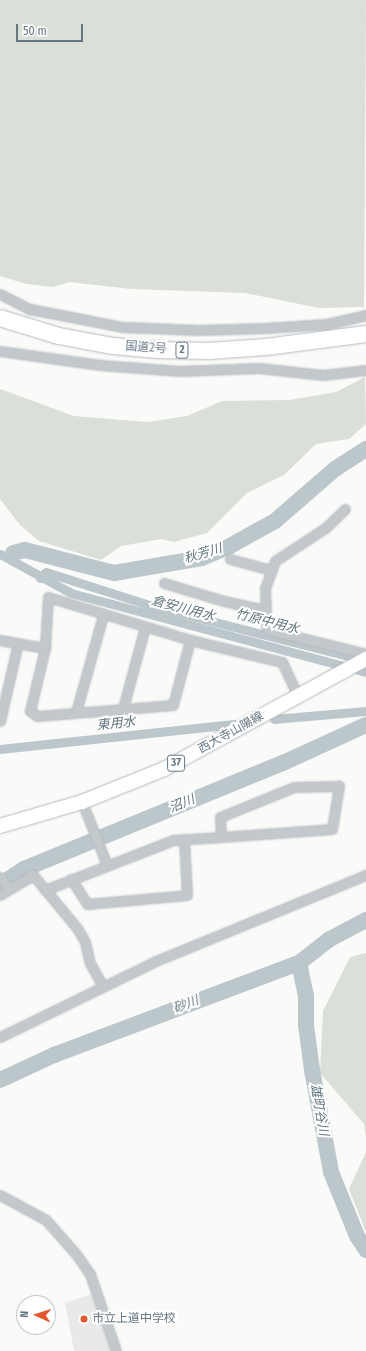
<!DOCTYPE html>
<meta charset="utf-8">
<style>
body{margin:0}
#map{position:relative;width:366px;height:1351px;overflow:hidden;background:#fafaf8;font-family:"Fira Sans Condensed","Noto Sans JP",sans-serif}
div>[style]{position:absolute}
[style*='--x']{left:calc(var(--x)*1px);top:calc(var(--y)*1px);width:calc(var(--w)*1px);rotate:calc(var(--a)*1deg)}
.built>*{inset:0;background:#e8e9e9}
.green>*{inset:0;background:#dadfd7}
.canal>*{height:9px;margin:-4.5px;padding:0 4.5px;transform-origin:4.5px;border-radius:4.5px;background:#bbc7cb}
.river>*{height:16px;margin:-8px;padding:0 8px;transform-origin:8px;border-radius:8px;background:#bbc7cb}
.roads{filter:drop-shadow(0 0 1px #b5babe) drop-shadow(0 0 1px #b5babe)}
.street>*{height:9px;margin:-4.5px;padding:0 4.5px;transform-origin:4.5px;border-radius:4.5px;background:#c3c8cc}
.primary>*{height:14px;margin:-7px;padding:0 7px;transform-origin:7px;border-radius:7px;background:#fff}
.highway>*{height:16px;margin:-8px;padding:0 8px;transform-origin:8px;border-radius:8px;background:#fff}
.dots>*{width:11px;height:11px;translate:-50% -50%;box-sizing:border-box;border:2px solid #fff;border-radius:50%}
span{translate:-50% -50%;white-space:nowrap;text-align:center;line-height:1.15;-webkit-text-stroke:4px #fff;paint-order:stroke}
.shield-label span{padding:1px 3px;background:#fff;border:1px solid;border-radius:3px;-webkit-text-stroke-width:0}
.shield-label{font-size:11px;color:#657683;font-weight:700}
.street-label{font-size:12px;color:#657683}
.poi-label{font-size:12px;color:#657683}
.left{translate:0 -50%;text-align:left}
.water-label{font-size:13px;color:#60757c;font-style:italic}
.north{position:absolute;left:16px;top:1295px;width:40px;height:40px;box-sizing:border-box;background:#fff;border:1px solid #c1c8cd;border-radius:50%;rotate:273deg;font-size:11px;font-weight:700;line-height:16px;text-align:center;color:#657683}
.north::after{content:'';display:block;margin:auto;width:14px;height:18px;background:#e4572e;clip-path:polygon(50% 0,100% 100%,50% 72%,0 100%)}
.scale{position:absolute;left:16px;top:24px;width:67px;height:18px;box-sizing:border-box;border:2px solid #657683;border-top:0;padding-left:5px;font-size:12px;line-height:14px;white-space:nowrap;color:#657683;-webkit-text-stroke:3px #fff;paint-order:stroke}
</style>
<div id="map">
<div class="built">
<i style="clip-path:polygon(91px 1294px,106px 1334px,111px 1351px,74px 1351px,65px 1303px)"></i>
</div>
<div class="green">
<i style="clip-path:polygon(0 0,366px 0,364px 307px,319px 308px,245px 293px,131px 289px,69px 282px,53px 287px,26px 284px,0 276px)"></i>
<i style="clip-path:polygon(365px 377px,366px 424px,349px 439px,316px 444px,284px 475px,247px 493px,207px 533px,174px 542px,161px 539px,121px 546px,101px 560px,39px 541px,20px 525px,0 499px,0 389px,74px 416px,147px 422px,187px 416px,222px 401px,289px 400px,336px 392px)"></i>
<i style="clip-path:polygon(366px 953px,366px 1138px,364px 1124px,320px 1073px,323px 1011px,350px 957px)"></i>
<i style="clip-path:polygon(366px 1152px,366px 1232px,349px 1189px)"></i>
</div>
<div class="canal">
<i style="--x:0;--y:554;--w:81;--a:28.8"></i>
<i style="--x:71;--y:593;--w:305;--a:15"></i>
<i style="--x:40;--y:578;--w:8;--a:-45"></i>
<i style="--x:46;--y:572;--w:115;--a:17.7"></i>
<i style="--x:156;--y:607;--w:202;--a:14.3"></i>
<i style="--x:274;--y:719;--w:92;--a:-5"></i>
<i style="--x:0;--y:749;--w:235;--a:-6.1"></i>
</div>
<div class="river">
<i style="--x:13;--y:553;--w:12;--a:-14"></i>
<i style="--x:25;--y:550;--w:92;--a:14.5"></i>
<i style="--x:114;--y:573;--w:89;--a:-9.7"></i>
<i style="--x:202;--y:558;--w:30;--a:-23"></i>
<i style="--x:230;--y:546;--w:51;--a:-29.1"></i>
<i style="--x:275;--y:521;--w:79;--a:-40.9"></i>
<i style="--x:335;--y:469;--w:37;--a:-33"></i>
<i style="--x:0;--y:885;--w:29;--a:-34"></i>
<i style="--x:24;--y:869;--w:282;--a:-22.3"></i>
<i style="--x:285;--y:762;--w:89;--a:-24.6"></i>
<i style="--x:299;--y:963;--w:34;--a:78"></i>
<i style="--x:306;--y:996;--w:29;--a:90"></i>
<i style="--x:306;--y:1025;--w:45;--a:82.4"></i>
<i style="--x:312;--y:1070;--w:104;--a:79.4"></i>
<i style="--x:331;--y:1172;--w:69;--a:67.9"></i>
<i style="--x:357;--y:1236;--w:17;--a:57"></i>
<i style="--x:0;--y:1080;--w:60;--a:-24.8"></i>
<i style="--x:54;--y:1055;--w:262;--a:-20.6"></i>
<i style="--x:299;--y:963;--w:39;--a:-38"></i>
<i style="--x:330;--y:939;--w:41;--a:-27.8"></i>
</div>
<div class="roads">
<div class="street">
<i style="--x:0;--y:294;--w:34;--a:27"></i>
<i style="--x:30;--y:309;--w:95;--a:11"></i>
<i style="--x:123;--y:327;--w:77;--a:2.2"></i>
<i style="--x:200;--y:330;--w:65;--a:-1.8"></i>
<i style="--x:265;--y:328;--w:62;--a:-3.7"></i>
<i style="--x:327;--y:324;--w:40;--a:-13"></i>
<i style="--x:0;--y:351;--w:101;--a:8"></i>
<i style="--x:100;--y:365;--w:80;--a:4.3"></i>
<i style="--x:180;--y:371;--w:79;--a:-2.2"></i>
<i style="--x:259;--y:368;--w:64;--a:6.2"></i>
<i style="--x:323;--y:375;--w:43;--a:-6.6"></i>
<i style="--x:345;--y:509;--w:28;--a:136"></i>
<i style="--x:325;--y:528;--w:60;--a:146.6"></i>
<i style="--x:275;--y:561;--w:29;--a:110"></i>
<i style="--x:265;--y:588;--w:38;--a:88"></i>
<i style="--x:266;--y:626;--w:6;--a:45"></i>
<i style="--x:270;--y:630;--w:99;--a:14"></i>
<i style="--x:230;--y:559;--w:42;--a:15"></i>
<i style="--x:164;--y:583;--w:63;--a:16.7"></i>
<i style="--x:224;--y:601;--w:42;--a:12.4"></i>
<i style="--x:0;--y:640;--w:46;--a:10.1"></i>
<i style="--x:190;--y:640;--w:67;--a:104.7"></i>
<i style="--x:173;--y:705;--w:136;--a:175.4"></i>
<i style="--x:37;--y:716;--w:9;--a:-144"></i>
<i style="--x:30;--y:711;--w:65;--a:-76.6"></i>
<i style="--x:45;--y:648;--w:51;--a:-86.6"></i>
<i style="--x:48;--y:597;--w:148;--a:16.8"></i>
<i style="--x:190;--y:640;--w:95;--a:13.4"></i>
<i style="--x:282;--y:662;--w:38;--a:65"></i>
<i style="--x:123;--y:708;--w:84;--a:-74.8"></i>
<i style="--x:76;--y:712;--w:101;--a:-74.4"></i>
<i style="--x:0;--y:721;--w:80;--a:-77"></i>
<i style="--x:82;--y:802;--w:68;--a:68.4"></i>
<i style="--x:0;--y:877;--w:15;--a:53"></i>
<i style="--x:71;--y:879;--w:30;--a:57"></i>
<i style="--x:87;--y:904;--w:100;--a:-5.1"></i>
<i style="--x:187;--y:895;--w:56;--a:-93.1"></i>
<i style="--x:45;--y:890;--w:137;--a:-21.3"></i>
<i style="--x:173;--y:840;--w:48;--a:-3.6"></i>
<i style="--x:221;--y:837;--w:111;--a:-4.1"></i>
<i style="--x:332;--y:829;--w:44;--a:-80.8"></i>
<i style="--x:339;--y:786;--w:45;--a:178.7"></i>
<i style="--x:294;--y:787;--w:80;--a:157.9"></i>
<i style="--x:220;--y:817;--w:20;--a:87"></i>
<i style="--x:0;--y:895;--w:39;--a:-31"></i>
<i style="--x:33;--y:875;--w:69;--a:50.3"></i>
<i style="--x:77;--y:928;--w:16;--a:60"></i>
<i style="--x:85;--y:942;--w:22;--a:77"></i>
<i style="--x:90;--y:963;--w:26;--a:61"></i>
<i style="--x:0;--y:1037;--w:174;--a:-26"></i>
<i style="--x:156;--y:961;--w:227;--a:-22.3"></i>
<i style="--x:0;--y:1195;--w:52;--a:28.5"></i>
<i style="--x:46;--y:1220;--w:45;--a:48.6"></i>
<i style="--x:76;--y:1254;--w:24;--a:55"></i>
<i style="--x:90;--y:1274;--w:81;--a:71.3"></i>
</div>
<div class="primary">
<i style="--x:0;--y:826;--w:85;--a:-16.3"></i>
<i style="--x:82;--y:802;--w:88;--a:-21.9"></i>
<i style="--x:164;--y:769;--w:230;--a:-28.6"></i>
</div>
<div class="highway">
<i style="--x:0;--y:318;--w:62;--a:17"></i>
<i style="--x:59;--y:336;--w:55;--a:10.5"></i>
<i style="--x:113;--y:346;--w:45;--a:5.1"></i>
<i style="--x:158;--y:350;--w:51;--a:1.1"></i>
<i style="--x:209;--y:351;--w:57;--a:-4"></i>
<i style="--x:266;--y:347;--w:101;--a:-7.4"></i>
</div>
</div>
<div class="dots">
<i style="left:84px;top:1319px;background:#e4572e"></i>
</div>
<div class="shield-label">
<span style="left:182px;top:350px">2</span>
<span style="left:176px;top:763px">37</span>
</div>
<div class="street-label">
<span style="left:146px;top:348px;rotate:4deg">国道2号</span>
<span style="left:231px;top:733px;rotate:-29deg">西大寺山陽線</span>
</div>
<div class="poi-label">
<span class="left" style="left:92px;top:1319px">市立上道中学校</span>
</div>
<div class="water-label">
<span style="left:203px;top:554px;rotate:-17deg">秋芳川</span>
<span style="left:183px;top:609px;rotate:15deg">倉安川用水</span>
<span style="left:267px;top:622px;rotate:14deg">竹原中用水</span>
<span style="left:116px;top:724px;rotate:-6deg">東用水</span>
<span style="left:182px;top:804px;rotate:-22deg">沼川</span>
<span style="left:186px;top:1005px;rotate:-21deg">砂川</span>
<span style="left:319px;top:1110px;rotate:80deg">雄町谷川</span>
</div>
<div class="north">N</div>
<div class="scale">50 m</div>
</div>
